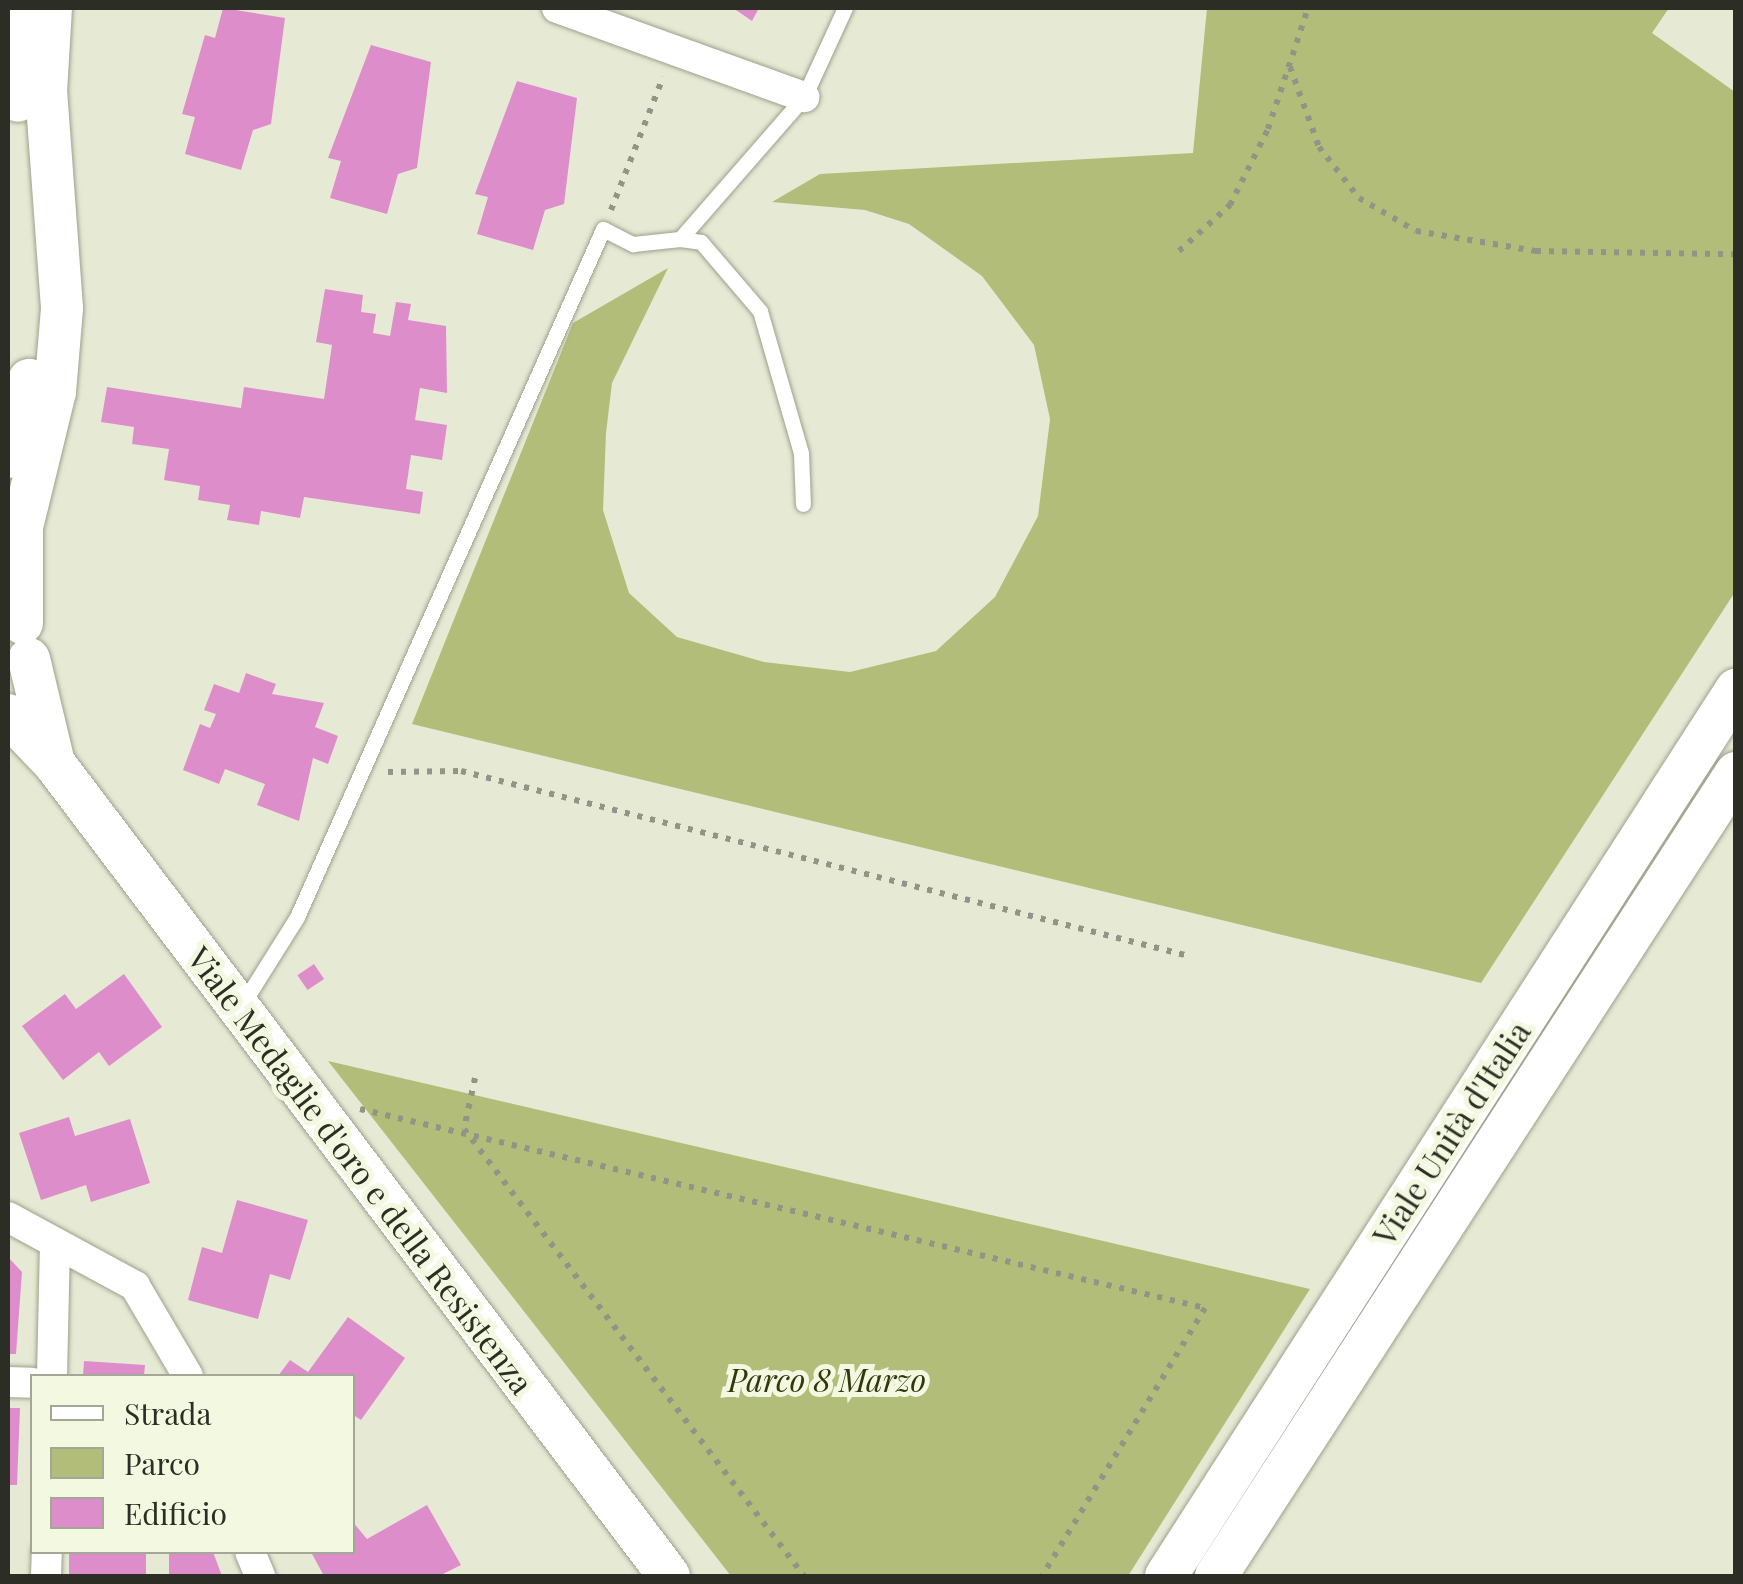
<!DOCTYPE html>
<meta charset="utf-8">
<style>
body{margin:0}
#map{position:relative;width:1743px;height:1584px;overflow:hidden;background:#e6ead4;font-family:"Playfair Display",serif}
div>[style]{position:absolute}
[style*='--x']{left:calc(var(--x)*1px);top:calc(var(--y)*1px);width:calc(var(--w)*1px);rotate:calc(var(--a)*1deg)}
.green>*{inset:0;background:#b2bd79}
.building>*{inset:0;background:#dd8eca;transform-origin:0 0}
.path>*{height:6px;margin-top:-3px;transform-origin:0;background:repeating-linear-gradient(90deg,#929585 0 5px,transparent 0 13px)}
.roads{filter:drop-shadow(0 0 2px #9da18c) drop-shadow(0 0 2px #9da18c)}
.lane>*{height:15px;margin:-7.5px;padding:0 7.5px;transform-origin:7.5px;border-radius:7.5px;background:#fff}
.street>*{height:30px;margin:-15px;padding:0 15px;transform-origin:15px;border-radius:15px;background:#fff}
.secondary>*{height:42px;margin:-21px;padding:0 21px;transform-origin:21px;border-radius:21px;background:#fff}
span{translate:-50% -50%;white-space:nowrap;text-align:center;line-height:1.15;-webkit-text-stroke:10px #f3f8e1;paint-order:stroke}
.street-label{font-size:32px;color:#2c2e25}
.park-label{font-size:32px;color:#32370e;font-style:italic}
.frame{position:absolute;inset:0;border:10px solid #2c2e25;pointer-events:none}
.legend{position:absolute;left:30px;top:1374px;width:325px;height:180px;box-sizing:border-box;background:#f3f8e1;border:2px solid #a3a796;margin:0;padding:12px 18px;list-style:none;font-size:30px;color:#2c2e25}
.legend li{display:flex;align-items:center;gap:20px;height:50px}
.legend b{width:50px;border:2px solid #a3a796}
</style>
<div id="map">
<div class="green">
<i style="clip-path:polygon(1207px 8px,1669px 8px,1652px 33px,1735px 92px,1735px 592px,1481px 983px,412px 724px,573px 323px,668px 268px,612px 383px,606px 433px,603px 510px,629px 593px,677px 637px,764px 662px,850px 672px,936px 651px,995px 597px,1038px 516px,1050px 419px,1034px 345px,982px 276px,909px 224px,865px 210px,772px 202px,820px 174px,1193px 153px)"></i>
<i style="clip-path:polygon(328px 1061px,1310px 1289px,1128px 1576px,731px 1576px)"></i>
</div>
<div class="building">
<i style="clip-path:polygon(223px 8px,285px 18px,271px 124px,253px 130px,241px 170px,185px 154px,195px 117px,182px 114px,205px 35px,215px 38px)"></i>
<i style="clip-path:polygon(733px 8px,759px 8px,752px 21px)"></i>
<i style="clip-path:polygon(371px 45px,431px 62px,417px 168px,398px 174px,387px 214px,330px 198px,341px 161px,328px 158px)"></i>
<i style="clip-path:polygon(517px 81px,577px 98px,564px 204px,545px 210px,533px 250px,477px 234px,488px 197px,475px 194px)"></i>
<i style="clip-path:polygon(325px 289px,363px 295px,361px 312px,376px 314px,373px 333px,390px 336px,396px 302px,411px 304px,408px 320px,446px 326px,447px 393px,420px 388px,415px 420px,447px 425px,442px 460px,411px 455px,406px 489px,423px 492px,420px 514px,304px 497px,300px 518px,261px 511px,259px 525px,227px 520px,230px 505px,198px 500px,200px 486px,164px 480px,169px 449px,132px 444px,134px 427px,101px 422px,107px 387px,241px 408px,244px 387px,324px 399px,332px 345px,316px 342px)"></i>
<i style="clip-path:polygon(246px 673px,276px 684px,272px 694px,324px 703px,315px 727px,338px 736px,328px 764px,313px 758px,299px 821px,257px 805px,265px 784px,225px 769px,219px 784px,183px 770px,200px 724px,210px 728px,216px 714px,204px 710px,214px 684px,239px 693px)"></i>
<i style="left:314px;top:964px;width:18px;height:20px;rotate:56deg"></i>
<i style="clip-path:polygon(124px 974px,162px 1027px,109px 1066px,99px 1052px,63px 1080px,22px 1026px,65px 994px,76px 1009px)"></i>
<i style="clip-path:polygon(69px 1117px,75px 1136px,130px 1119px,150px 1183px,91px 1202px,86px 1185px,41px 1200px,19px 1133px)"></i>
<i style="clip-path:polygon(237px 1200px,308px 1220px,290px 1280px,270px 1274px,258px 1319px,188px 1300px,202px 1247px,222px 1253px)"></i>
<i style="clip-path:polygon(8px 1257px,22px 1272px,16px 1354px,8px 1354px)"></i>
<i style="clip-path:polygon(348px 1317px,405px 1358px,361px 1420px,352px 1414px,352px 1376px,278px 1376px,290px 1360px,308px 1372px)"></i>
<i style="clip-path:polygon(84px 1361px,145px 1365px,144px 1376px,83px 1376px)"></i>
<i style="clip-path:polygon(8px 1408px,20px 1408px,17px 1485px,8px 1485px)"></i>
<i style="clip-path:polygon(427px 1505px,461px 1565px,439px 1576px,324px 1576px,311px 1552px,352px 1552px,352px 1521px,367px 1539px)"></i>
<i style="left:69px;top:1552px;width:77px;height:24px"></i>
<i style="clip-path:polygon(169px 1552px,213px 1552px,222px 1576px,169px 1576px)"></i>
</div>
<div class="path">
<i style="--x:1290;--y:67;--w:85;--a:70.1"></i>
<i style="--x:1319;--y:147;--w:65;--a:51.9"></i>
<i style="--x:1359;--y:198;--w:66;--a:30.1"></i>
<i style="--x:1416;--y:231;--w:122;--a:9.5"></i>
<i style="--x:1536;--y:251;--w:200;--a:0.9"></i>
<i style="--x:611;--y:210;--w:143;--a:-68.6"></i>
<i style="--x:1179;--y:251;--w:69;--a:-42"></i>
<i style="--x:1230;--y:205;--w:85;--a:-63.4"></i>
<i style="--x:1268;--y:129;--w:127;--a:-71.7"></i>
<i style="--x:388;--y:772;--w:73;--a:-0.8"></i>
<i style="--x:461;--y:771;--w:751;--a:14.26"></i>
<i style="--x:475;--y:1078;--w:52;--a:102.2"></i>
<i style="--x:464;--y:1129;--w:562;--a:52.74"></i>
<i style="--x:360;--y:1109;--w:868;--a:13.25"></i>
<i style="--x:1205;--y:1308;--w:314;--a:121.3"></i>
</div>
<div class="roads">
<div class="lane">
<i style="--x:680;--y:239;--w:21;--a:8"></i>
<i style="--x:701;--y:242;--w:91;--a:49.5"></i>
<i style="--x:760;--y:311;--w:148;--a:73.9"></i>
<i style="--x:801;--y:453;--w:51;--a:87.8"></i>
<i style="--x:240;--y:1008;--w:107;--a:-57.9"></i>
<i style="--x:297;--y:917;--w:753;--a:-66.02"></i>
<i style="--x:603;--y:229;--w:34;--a:27"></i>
<i style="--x:633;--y:244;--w:47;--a:-6.1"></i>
<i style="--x:680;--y:239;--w:189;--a:-48.9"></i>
<i style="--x:804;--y:97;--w:98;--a:-65.3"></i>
</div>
<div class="street">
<i style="--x:557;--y:8;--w:263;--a:19.8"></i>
<i style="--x:8;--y:1217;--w:145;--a:28.5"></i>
<i style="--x:135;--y:1286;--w:104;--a:59.5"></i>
<i style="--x:52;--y:1376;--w:128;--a:-88.7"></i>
<i style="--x:8;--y:1382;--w:24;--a:2"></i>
<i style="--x:250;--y:1552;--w:26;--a:67"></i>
<i style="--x:46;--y:1576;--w:24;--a:-88"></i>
</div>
<div class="secondary">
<i style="--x:10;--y:8;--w:93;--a:85.1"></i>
<i style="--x:8;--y:457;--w:80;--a:-74.7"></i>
<i style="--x:22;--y:623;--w:96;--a:-90"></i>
<i style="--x:22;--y:527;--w:139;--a:-76.3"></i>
<i style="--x:55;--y:392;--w:84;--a:-85.2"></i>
<i style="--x:62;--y:308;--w:217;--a:-94.2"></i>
<i style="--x:46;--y:92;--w:84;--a:-86.6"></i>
<i style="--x:29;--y:659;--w:107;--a:76.5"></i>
<i style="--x:8;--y:715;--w:66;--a:46.2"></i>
<i style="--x:54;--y:763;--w:1019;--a:52.89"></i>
<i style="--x:1166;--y:1576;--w:1054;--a:-57.25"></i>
<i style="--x:1216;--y:1576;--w:957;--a:-57.07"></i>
</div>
</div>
<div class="street-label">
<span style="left:1451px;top:1133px;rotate:-57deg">Viale Unità d'Italia</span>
<span style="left:361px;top:1170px;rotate:53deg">Viale Medaglie d'oro e della Resistenza</span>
</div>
<div class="park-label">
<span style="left:827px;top:1379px">Parco 8 Marzo</span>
</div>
<div class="frame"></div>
<ul class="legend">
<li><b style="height:12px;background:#fff"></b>Strada</li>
<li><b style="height:28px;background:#b2bd79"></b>Parco</li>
<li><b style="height:28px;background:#dd8eca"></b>Edificio</li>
</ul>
</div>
